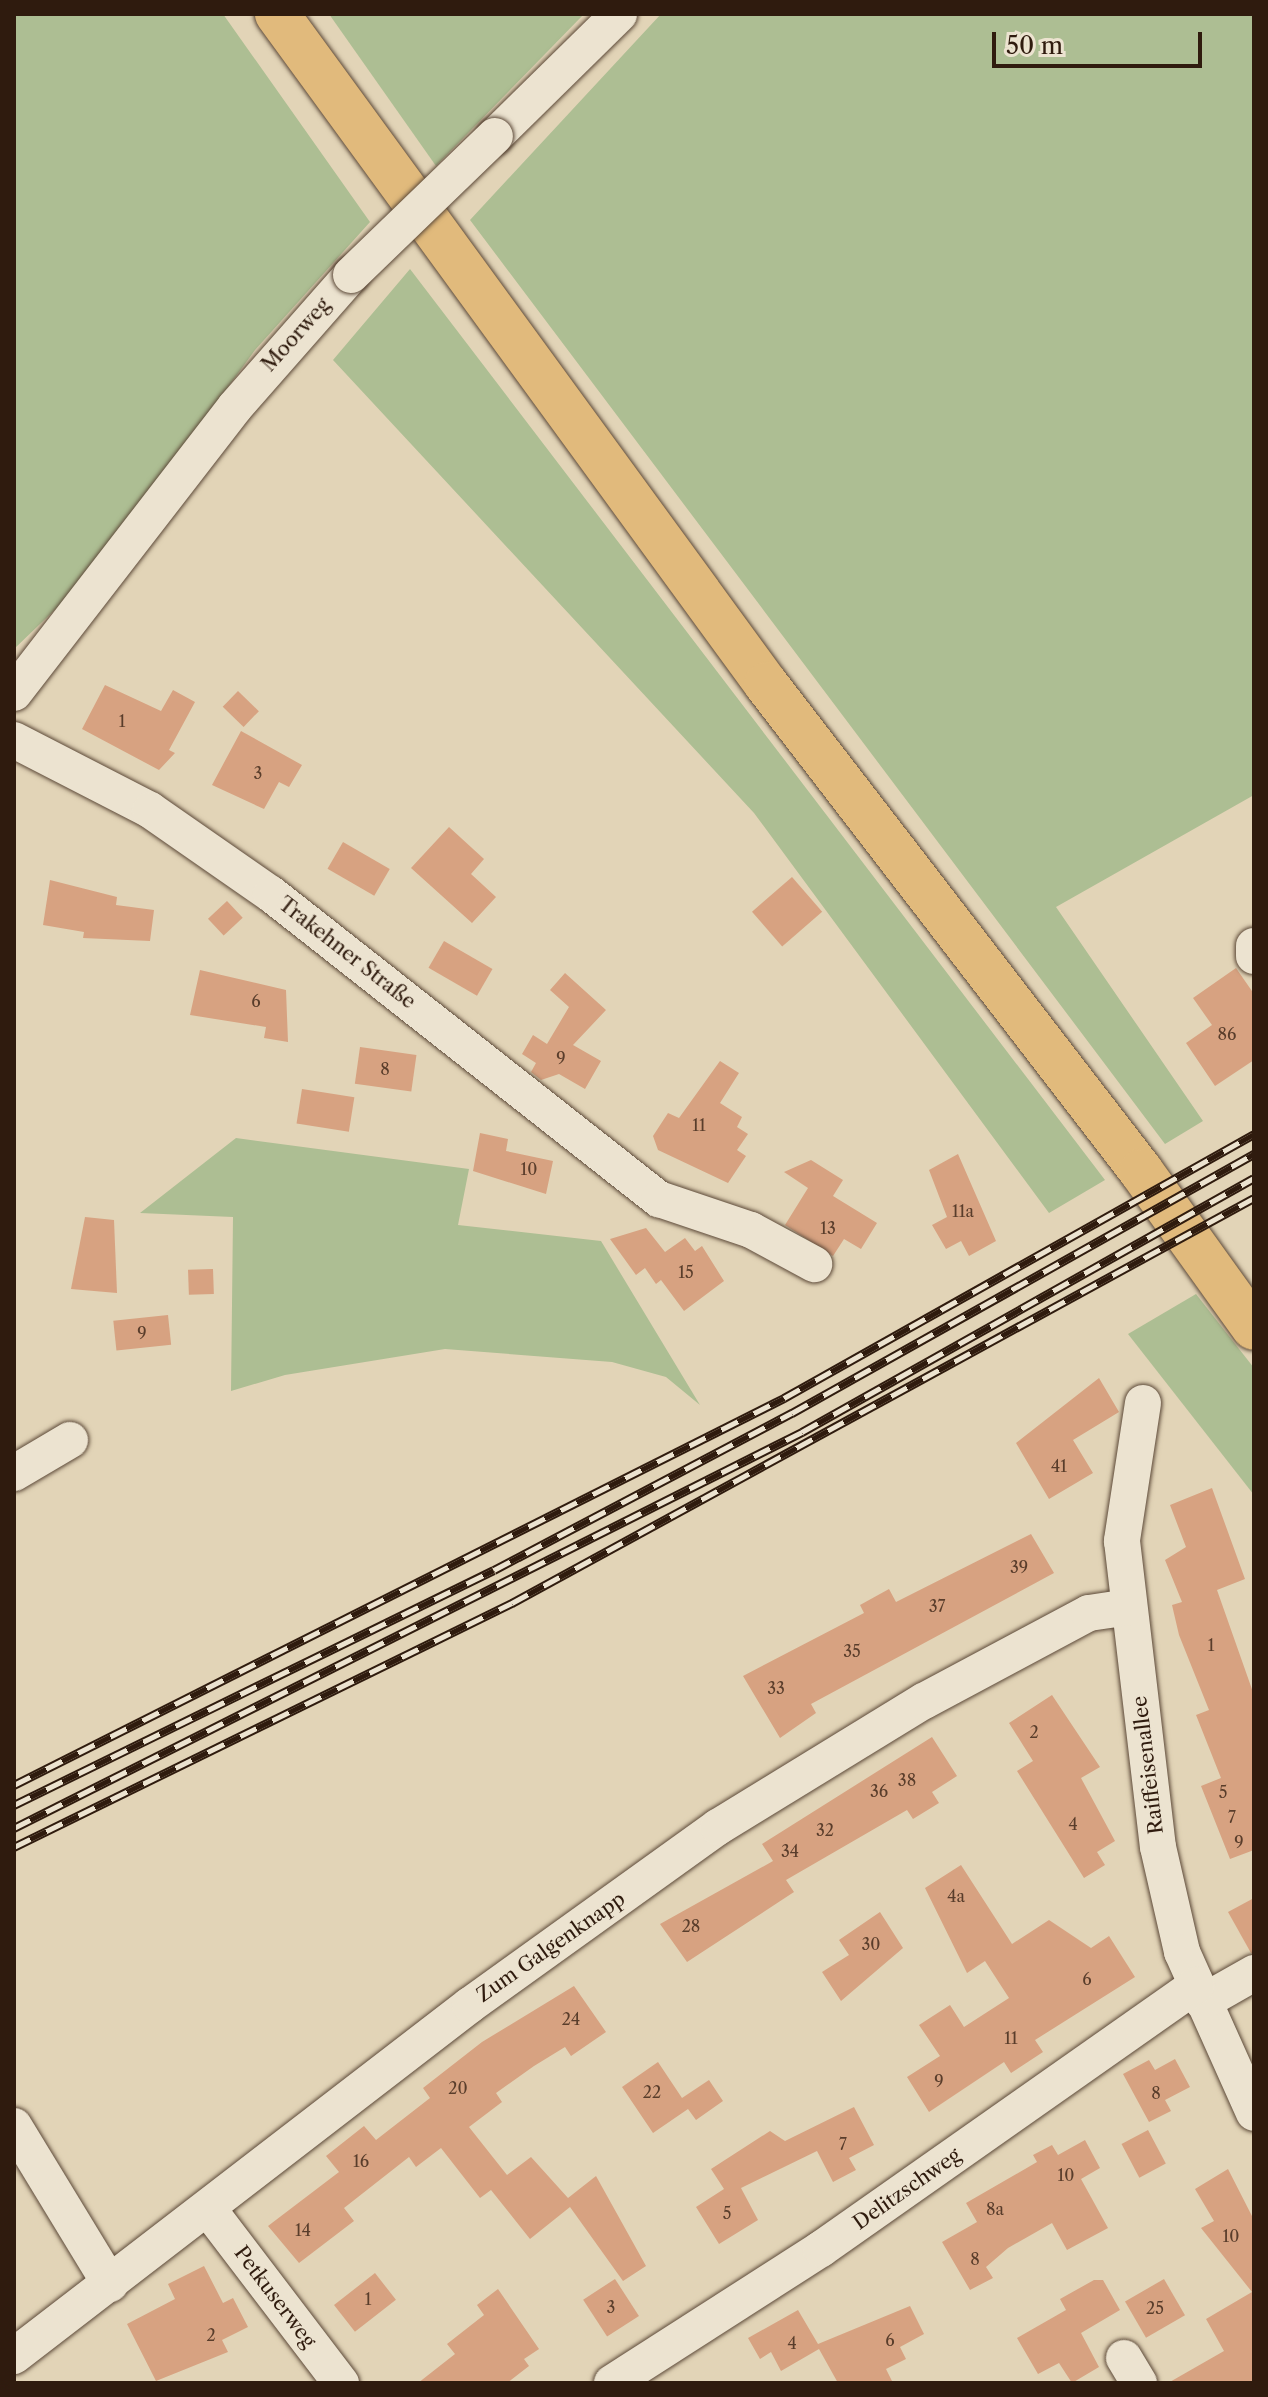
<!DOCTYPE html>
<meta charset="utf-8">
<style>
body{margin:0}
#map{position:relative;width:1268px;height:2397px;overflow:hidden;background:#e2d4b7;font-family:"Libre Caslon Text",serif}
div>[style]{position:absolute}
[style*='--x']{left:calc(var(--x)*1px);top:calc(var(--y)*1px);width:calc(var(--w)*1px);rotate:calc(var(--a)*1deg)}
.green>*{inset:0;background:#adbe93}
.building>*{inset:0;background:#d7a281;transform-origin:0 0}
.roads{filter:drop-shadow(0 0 2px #5c4938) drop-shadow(0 0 2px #5c4938)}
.minor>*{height:36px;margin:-18px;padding:0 18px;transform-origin:18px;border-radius:18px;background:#ece3d0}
.major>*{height:44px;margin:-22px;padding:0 22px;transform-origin:22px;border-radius:22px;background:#e1ba7c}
.highway>*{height:44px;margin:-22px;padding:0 22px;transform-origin:22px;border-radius:22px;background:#e1ba7c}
.rail>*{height:9px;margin-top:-4.5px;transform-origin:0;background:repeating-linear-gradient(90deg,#ece3d0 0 18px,#2f1b0e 0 36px);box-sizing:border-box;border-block:2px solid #2f1b0e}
.bridges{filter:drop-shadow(0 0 2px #5c4938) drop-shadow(0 0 2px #5c4938)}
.minor-bridge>*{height:36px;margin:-18px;padding:0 18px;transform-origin:18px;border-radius:18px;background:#ece3d0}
span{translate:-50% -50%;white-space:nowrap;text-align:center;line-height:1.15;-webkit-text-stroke:8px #ece3d0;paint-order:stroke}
.number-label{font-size:16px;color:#593d2b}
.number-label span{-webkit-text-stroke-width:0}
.street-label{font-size:20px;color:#2f1b0e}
.frame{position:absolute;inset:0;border:16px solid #2f1b0e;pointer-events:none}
.scale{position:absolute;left:992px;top:32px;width:210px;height:36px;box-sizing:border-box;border:4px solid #2f1b0e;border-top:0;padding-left:10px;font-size:24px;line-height:28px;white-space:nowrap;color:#2f1b0e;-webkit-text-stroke:6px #ece3d0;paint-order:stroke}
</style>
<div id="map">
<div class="green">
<i style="clip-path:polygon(14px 14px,223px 14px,370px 222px,255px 350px,92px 574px,14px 649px)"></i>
<i style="clip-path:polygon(329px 14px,584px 14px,436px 166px)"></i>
<i style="clip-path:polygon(661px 14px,1254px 14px,1254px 795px,1056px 907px,1203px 1121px,1165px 1144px,470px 220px)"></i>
<i style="clip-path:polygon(410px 269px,1105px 1180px,1049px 1213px,754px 813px,333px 360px)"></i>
<i style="clip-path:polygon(236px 1138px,469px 1169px,458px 1225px,601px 1241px,700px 1405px,666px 1377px,612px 1362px,445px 1349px,285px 1375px,231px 1391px,233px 1217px,140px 1213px)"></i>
<i style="clip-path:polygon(1196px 1294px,1254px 1368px,1254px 1495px,1128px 1334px)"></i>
</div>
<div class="building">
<i style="clip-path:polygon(105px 685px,161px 711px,173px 690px,195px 702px,169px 750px,175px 753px,159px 770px,82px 729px)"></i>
<i style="left:238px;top:691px;width:29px;height:22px;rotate:44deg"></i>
<i style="clip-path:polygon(241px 731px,302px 765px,289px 787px,279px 782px,264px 809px,212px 785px)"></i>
<i style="clip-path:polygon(449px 827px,484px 859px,471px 874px,496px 897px,472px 923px,411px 868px)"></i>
<i style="left:343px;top:842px;width:54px;height:31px;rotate:30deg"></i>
<i style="left:792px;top:877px;width:46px;height:53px;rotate:49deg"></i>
<i style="clip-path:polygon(50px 880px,117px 897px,116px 905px,154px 910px,150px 941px,83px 938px,84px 932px,43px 925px)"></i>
<i style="left:227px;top:901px;width:23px;height:26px;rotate:47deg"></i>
<i style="left:444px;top:941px;width:56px;height:31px;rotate:30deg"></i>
<i style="clip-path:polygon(1236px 968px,1254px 994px,1254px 1060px,1215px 1086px,1186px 1043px,1212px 1025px,1193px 998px)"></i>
<i style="clip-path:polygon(200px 970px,286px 990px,288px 1042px,264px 1038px,266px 1027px,190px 1015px)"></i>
<i style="clip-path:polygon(565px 973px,606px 1010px,573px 1045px,601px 1061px,585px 1089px,559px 1074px,541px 1080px,531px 1072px,536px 1063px,522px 1054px,533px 1035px,547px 1044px,569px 1007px,550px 990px)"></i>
<i style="left:360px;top:1047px;width:57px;height:37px;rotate:8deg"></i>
<i style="clip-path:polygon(720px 1061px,739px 1073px,720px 1103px,742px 1117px,737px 1127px,748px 1134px,737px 1150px,746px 1156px,728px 1183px,658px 1150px,653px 1136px,668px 1113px,679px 1118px)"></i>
<i style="left:302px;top:1089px;width:53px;height:35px;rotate:9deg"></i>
<i style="clip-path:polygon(480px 1133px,508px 1139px,506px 1151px,553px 1161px,546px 1194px,473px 1171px)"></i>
<i style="clip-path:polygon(958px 1154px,996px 1241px,969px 1256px,961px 1241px,946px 1249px,932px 1225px,947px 1217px,929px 1170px)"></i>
<i style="clip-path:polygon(811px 1160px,843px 1180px,833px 1196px,877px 1223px,861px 1249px,844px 1239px,833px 1256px,785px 1225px,808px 1188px,784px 1172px)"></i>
<i style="clip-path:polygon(85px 1217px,114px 1220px,117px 1293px,71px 1289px)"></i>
<i style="clip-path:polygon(646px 1228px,665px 1252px,685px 1238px,695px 1251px,702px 1246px,724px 1281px,684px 1311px,661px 1280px,656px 1284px,645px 1268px,636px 1275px,610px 1239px)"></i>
<i style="left:213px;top:1269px;width:25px;height:25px;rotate:88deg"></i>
<i style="left:168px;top:1315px;width:30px;height:55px;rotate:84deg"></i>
<i style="clip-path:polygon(1099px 1378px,1119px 1412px,1073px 1440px,1093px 1473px,1049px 1499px,1016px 1443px)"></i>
<i style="clip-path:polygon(1212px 1488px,1245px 1579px,1217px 1590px,1254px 1695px,1254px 1850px,1230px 1859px,1201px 1786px,1221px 1778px,1196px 1715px,1209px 1710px,1179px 1635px,1172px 1605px,1182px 1602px,1165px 1560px,1186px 1547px,1170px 1505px)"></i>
<i style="clip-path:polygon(1031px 1534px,1054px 1573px,811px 1704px,816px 1713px,780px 1738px,743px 1676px,864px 1613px,860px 1605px,889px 1589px,896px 1602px)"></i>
<i style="clip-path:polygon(1052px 1695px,1100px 1767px,1081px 1778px,1115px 1841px,1097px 1852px,1105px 1865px,1084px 1878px,1017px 1771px,1033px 1761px,1009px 1723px)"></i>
<i style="clip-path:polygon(932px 1737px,957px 1776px,932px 1792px,939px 1803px,913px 1819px,907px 1810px,786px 1880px,794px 1892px,687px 1962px,660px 1924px,773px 1861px,762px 1844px)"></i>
<i style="clip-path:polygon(961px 1865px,1012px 1944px,1049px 1920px,1091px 1948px,1109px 1936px,1135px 1977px,1035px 2040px,1043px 2052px,1011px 2073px,1004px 2062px,929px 2112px,907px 2077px,940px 2056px,919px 2025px,950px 2005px,964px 2027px,1009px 1998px,985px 1961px,967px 1973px,925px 1888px)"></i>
<i style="clip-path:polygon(1254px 1898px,1254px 1952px,1251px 1953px,1228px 1912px)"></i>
<i style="clip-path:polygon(880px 1912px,903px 1948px,841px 2001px,822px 1972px,849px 1955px,839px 1940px)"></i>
<i style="clip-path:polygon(574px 1986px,606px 2032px,571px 2056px,565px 2047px,534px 2066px,496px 2093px,502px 2102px,469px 2127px,507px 2175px,531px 2157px,568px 2198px,596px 2176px,646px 2266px,623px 2281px,570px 2207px,530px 2239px,491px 2190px,480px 2198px,441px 2148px,416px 2167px,409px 2157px,344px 2208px,354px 2221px,299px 2263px,268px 2226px,339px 2172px,326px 2156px,364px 2126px,376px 2140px,430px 2098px,423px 2088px,482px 2042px)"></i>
<i style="clip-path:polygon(1175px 2059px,1190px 2087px,1165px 2100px,1171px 2111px,1149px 2122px,1123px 2074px,1149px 2060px,1155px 2070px)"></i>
<i style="clip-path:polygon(658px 2062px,682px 2098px,709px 2080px,723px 2101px,696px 2120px,688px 2109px,653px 2133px,622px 2087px)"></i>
<i style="clip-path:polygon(854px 2107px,874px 2145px,849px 2158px,856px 2170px,833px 2182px,817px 2151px,741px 2188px,758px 2220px,719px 2244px,696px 2207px,724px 2189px,711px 2169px,770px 2131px,785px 2141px)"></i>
<i style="left:1148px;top:2130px;width:38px;height:30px;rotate:62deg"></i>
<i style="clip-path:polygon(1085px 2140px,1100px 2168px,1081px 2179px,1108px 2228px,1067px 2250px,1052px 2223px,1008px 2248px,986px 2267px,993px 2278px,970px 2290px,942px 2242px,977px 2222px,966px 2203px,1037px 2162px,1033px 2155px,1052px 2145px,1058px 2155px)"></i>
<i style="clip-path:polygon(1228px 2169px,1254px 2220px,1254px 2383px,1168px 2383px,1224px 2351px,1206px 2319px,1252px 2292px,1201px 2228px,1214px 2221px,1195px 2189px)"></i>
<i style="clip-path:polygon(204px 2266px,223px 2303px,233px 2298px,248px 2327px,222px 2340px,228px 2352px,156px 2381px,127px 2324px,175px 2299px,168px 2284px)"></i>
<i style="left:375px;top:2273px;width:34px;height:52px;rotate:52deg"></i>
<i style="left:615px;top:2279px;width:44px;height:38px;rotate:57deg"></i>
<i style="left:1164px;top:2279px;width:42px;height:45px;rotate:60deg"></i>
<i style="clip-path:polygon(1094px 2280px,1103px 2280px,1120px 2310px,1081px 2333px,1099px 2367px,1072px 2383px,1059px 2363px,1038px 2374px,1017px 2338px,1066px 2310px,1060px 2299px)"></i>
<i style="clip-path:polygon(498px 2289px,539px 2349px,524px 2359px,529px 2366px,507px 2383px,418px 2383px,455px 2354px,447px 2344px,484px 2315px,477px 2305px)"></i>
<i style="clip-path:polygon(910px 2306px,924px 2334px,900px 2347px,906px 2359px,886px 2369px,893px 2383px,838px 2383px,819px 2349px,781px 2371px,771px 2352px,760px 2359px,748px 2338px,798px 2310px,818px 2344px)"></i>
</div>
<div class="roads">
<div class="minor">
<i style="--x:495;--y:136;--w:174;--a:-44.5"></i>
<i style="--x:14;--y:693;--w:361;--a:-52.3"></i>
<i style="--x:235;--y:407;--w:176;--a:-48.7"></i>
<i style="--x:14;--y:740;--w:153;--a:27.2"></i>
<i style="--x:150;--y:810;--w:147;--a:34.8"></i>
<i style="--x:271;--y:894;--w:494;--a:38.2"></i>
<i style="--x:659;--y:1199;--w:97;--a:18.6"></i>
<i style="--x:751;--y:1230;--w:72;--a:28.4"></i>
<i style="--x:1254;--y:946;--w:10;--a:90"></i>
<i style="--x:1143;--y:1403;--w:140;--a:98.7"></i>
<i style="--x:1122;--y:1541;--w:308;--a:83.3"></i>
<i style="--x:1158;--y:1847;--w:108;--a:77.1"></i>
<i style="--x:1182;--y:1952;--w:176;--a:65.9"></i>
<i style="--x:14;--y:1473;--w:65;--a:-30.5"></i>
<i style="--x:1203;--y:2002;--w:59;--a:-29.6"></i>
<i style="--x:14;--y:2126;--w:185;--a:58.7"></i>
<i style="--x:209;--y:2210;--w:218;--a:52.7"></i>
<i style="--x:14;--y:2356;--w:575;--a:-37.59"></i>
<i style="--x:470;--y:2005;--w:305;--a:-35.7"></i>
<i style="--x:718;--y:1827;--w:241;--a:-31.5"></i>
<i style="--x:924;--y:1701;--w:187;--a:-28.1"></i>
<i style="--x:1089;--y:1613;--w:40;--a:-8.5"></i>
<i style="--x:1124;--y:2358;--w:29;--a:59"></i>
<i style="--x:612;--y:2383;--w:248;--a:-32.7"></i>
<i style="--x:821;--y:2249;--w:459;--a:-35.1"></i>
</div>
<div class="major">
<i style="--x:277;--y:14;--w:829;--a:53.88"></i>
<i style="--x:766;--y:684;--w:615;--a:52.4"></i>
</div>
<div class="highway">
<i style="--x:1141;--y:1171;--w:193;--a:54.3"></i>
</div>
</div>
<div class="rail">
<i style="--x:14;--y:1785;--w:862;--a:-26.68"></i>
<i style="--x:784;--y:1398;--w:539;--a:-29.32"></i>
<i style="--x:14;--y:1805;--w:534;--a:-26.09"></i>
<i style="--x:494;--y:1570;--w:337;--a:-27.8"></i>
<i style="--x:792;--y:1413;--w:530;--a:-29.28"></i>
<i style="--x:14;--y:1828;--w:882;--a:-26.68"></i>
<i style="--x:802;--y:1432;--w:518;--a:-29.33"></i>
<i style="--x:14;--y:1847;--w:555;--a:-26.1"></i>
<i style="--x:512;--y:1603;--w:845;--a:-28.63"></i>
</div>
<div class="bridges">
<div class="minor-bridge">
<i style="--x:351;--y:275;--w:200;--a:-44"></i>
</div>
</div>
<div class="number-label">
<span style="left:122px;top:721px">1</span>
<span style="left:258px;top:773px">3</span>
<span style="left:256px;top:1001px">6</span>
<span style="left:1227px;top:1034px">86</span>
<span style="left:561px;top:1058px">9</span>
<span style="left:385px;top:1069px">8</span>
<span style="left:699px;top:1125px">11</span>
<span style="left:529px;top:1169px">10</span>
<span style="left:963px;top:1211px">11a</span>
<span style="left:828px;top:1228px">13</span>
<span style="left:686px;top:1272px">15</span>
<span style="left:142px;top:1333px">9</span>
<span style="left:1059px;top:1466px">41</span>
<span style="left:1019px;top:1567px">39</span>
<span style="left:937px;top:1606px">37</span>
<span style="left:1211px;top:1645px">1</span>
<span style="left:852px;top:1651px">35</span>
<span style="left:776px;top:1688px">33</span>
<span style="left:1034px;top:1732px">2</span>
<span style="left:907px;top:1780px">38</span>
<span style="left:879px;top:1791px">36</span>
<span style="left:1223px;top:1792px">5</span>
<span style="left:1232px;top:1817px">7</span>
<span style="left:1073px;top:1824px">4</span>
<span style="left:825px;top:1830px">32</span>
<span style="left:1239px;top:1842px">9</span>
<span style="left:790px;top:1851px">34</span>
<span style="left:956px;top:1896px">4a</span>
<span style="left:691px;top:1926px">28</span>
<span style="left:871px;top:1944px">30</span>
<span style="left:1087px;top:1979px">6</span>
<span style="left:571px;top:2019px">24</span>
<span style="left:1011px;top:2038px">11</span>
<span style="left:939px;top:2081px">9</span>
<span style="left:458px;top:2088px">20</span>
<span style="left:652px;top:2092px">22</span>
<span style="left:1156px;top:2093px">8</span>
<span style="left:843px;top:2144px">7</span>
<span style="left:361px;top:2161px">16</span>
<span style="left:1066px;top:2175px">10</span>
<span style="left:995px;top:2209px">8a</span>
<span style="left:727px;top:2213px">5</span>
<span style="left:303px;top:2230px">14</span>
<span style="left:1231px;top:2236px">10</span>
<span style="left:975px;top:2259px">8</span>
<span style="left:368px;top:2299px">1</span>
<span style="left:611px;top:2307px">3</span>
<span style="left:1155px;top:2308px">25</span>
<span style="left:211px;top:2335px">2</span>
<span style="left:890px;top:2340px">6</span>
<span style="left:792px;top:2343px">4</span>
</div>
<div class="street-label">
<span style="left:296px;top:335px;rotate:-48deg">Moorweg</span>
<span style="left:347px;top:953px;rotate:38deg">Trakehner Straße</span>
<span style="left:1148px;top:1765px;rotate:-97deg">Raiffeisenallee</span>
<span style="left:551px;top:1947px;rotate:-35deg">Zum Galgenknapp</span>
<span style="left:907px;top:2189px;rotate:-35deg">Delitzschweg</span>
<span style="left:275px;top:2297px;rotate:53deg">Petkuserweg</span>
</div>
<div class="frame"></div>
<div class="scale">50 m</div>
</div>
